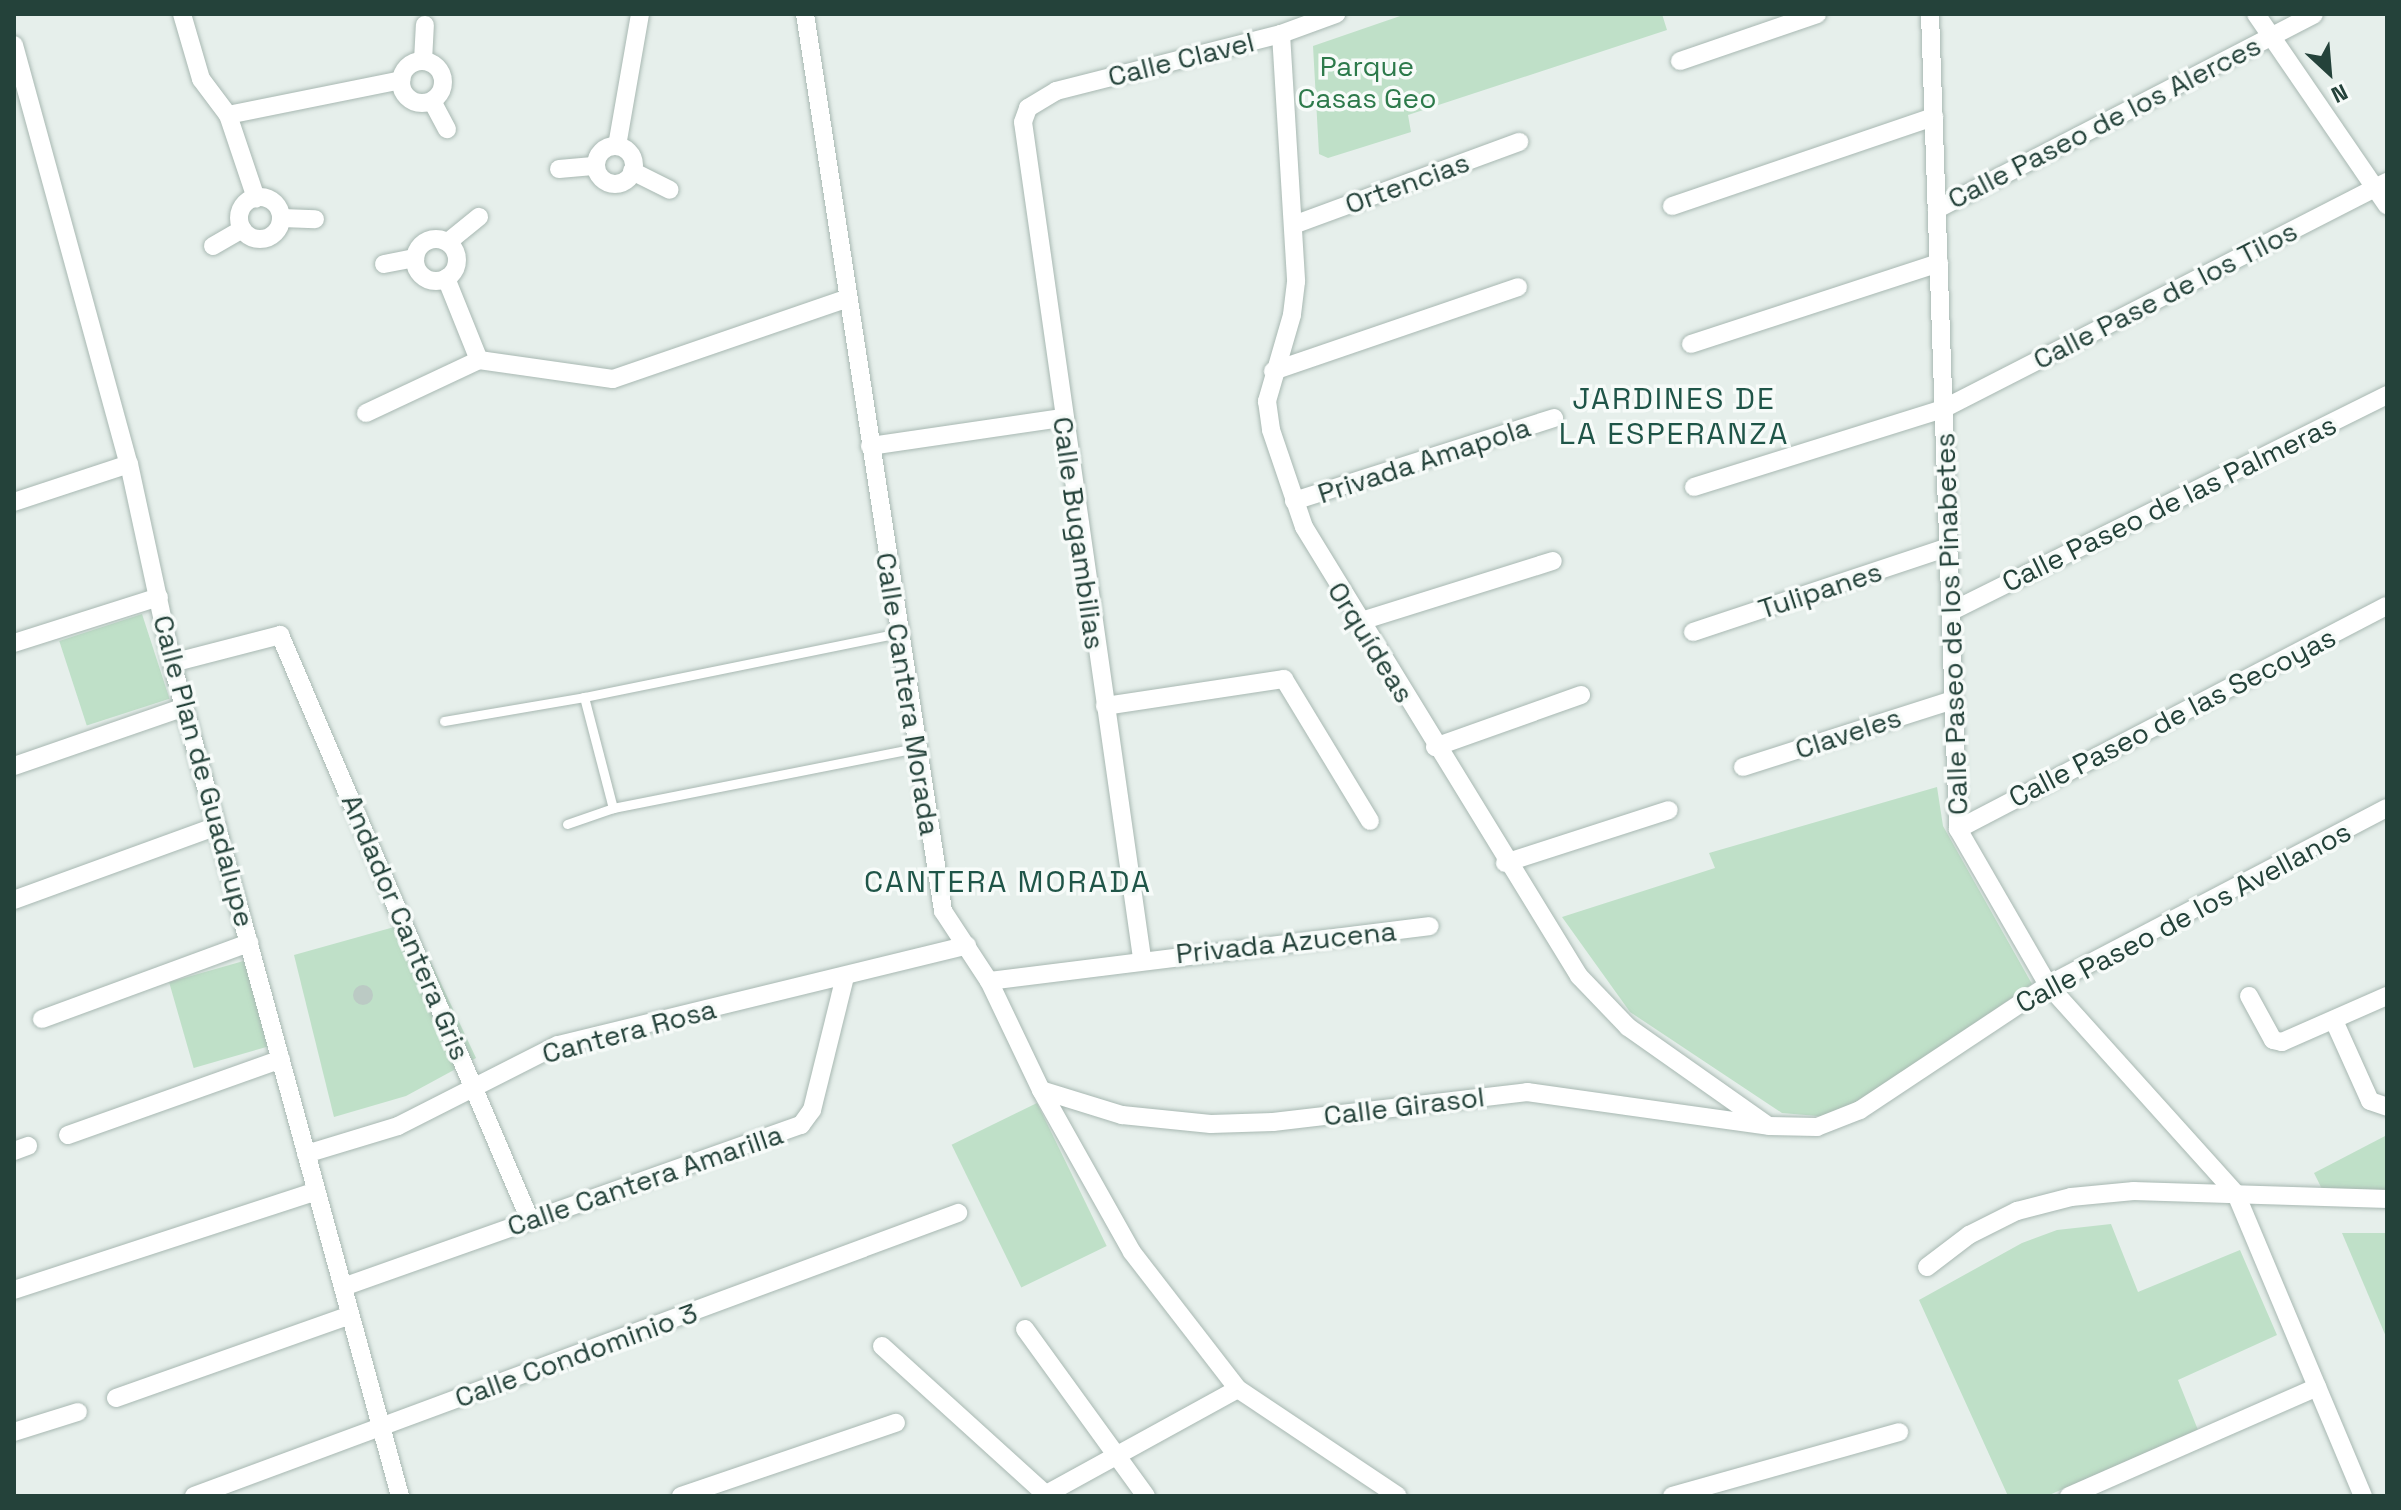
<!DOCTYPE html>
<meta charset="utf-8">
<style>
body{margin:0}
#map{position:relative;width:2401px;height:1510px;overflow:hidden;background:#e6efeb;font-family:"Space Grotesk",sans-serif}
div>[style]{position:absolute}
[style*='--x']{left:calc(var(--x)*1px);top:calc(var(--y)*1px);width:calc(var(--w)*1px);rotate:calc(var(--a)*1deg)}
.green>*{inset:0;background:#bfe0c8;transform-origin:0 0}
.building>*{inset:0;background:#bbcac4}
.round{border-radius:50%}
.roads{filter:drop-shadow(0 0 2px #a8b8b2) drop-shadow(0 0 2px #a8b8b2)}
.service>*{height:9px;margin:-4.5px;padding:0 4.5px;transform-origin:4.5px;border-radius:4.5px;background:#fff}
.minor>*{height:18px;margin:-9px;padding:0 9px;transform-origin:9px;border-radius:9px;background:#fff}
.minor>.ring{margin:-9px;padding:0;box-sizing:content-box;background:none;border:18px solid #fff;border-radius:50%}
span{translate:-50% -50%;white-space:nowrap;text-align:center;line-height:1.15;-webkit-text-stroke:7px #f7fbf9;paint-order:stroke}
.street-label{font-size:28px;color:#24423a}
.park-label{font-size:28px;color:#2d7a4b}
.neighbourhood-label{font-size:30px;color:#1f5548;letter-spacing:2px}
.frame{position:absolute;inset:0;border:16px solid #24423a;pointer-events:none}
.north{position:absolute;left:2289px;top:32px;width:80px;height:80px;-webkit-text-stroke:6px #f7fbf9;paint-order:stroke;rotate:154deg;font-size:22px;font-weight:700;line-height:32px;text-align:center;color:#24423a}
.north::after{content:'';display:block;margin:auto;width:28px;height:36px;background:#24423a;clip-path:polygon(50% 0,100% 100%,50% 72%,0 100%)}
</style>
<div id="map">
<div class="green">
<i style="clip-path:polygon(1406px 14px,1662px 14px,1667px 30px,1408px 115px,1411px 132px,1328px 158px,1319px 154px,1313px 46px)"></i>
<i style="left:142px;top:614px;width:89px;height:87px;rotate:72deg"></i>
<i style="clip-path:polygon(1937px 787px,1943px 826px,2032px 984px,1853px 1107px,1829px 1117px,1782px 1113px,1630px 1012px,1562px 917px,1715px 868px,1709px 853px)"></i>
<i style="clip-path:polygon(412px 922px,476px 1058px,406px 1096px,334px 1117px,294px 955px)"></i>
<i style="left:247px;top:960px;width:89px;height:81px;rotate:74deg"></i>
<i style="left:1037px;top:1103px;width:159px;height:95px;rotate:64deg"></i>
<i style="clip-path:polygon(2387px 1135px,2387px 1191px,2322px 1189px,2314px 1173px)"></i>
<i style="clip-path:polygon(2111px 1224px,2138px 1292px,2240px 1250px,2277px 1335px,2178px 1380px,2198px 1430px,2047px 1496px,2008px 1496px,1919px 1300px,2022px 1243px,2057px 1230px)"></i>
<i style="clip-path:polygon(2342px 1233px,2387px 1233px,2387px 1339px)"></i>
</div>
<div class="building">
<i class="round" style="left:353px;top:985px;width:20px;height:20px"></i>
</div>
<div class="roads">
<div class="service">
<i style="--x:899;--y:633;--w:321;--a:168.5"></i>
<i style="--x:584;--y:697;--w:115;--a:75.4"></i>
<i style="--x:613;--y:808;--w:309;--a:-11.2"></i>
<i style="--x:444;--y:721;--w:142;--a:-9.7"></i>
<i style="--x:567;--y:824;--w:49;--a:-19.2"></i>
</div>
<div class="minor">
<i style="--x:182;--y:14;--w:68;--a:73.7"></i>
<i style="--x:201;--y:79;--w:45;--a:53.1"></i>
<i style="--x:228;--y:115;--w:88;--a:71.4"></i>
<i style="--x:805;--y:14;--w:908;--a:81.25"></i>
<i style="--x:943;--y:911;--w:84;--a:56.7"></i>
<i style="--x:989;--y:981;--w:121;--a:64.5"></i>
<i style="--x:1041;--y:1090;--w:186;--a:60.7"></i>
<i style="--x:1132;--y:1252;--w:173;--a:52.3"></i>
<i style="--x:1238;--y:1389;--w:192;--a:33.8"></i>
<i style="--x:1930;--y:14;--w:815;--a:88.03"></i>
<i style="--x:1958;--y:829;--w:180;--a:60"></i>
<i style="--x:2048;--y:985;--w:281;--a:48"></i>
<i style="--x:2236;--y:1194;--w:328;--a:67.2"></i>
<i style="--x:2256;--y:14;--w:232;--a:55.6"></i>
<i style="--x:1281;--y:34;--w:248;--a:86.5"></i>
<i style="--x:1296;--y:282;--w:33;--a:97"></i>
<i style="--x:1292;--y:315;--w:90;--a:106.2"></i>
<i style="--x:1267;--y:401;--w:29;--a:82"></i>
<i style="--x:1271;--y:430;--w:102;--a:71.2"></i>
<i style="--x:1304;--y:527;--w:527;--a:58.51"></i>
<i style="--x:1579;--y:976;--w:71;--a:46.1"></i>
<i style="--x:1628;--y:1027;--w:170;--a:35.2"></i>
<i style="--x:14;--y:45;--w:434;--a:74.7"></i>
<i style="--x:129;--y:464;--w:204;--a:77.8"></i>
<i style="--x:172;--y:663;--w:864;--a:74.69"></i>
<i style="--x:423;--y:61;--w:36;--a:-87"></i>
<i style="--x:1680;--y:61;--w:145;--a:-18.9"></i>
<i class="ring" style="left:401px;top:61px;width:24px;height:24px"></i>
<i style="--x:432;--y:101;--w:32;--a:62"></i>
<i style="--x:228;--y:115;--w:177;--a:-11.4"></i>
<i style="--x:617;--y:146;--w:134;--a:-80.1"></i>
<i class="ring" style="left:596px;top:146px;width:20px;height:20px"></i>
<i style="--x:559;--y:169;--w:37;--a:-5"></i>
<i style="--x:632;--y:171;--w:42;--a:26.6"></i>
<i class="ring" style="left:239px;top:197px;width:24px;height:24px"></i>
<i style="--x:1672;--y:206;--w:277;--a:-18.8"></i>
<i style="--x:1937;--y:209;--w:424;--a:-27.3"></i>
<i style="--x:282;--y:218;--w:33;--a:2"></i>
<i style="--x:1296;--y:224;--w:238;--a:-20.2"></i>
<i class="ring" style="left:415px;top:239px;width:24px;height:24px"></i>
<i style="--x:448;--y:242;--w:40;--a:-39"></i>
<i style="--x:213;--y:246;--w:34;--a:-30"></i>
<i style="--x:384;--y:264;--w:32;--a:-11"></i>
<i style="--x:446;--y:278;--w:88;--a:68.1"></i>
<i style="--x:1691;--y:344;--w:261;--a:-18.1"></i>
<i style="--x:479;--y:360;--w:135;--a:8.1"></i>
<i style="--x:613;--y:379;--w:249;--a:-19"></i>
<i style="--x:1273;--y:371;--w:259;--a:-18.9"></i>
<i style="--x:366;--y:413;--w:125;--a:-25.1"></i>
<i style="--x:870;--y:446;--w:194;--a:-8.3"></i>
<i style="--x:1694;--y:487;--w:261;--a:-17.4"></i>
<i style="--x:1943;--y:409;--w:499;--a:-27.1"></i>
<i style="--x:1294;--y:501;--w:273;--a:-17.7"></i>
<i style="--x:14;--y:502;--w:121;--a:-18.3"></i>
<i style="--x:1950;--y:612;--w:488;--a:-26.4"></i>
<i style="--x:1358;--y:622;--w:204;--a:-17.4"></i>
<i style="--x:1693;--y:632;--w:269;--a:-18.4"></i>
<i style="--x:14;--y:643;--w:152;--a:-17.6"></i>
<i style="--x:172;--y:663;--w:112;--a:-14.5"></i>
<i style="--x:280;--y:635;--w:636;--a:66.86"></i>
<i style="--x:1105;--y:706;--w:181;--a:-8.6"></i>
<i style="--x:1284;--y:679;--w:166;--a:58.8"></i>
<i style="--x:1435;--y:747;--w:155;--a:-19.6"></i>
<i style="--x:14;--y:766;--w:180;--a:-19.1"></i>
<i style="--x:1743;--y:767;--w:220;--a:-17.7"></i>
<i style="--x:1958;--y:829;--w:483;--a:-27.5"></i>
<i style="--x:1505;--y:863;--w:172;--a:-17.9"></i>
<i style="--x:14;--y:900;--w:216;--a:-20"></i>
<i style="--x:1142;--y:958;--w:844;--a:-98.1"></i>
<i style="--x:1023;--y:122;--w:15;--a:-70"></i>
<i style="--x:1028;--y:108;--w:33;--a:-31"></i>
<i style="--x:1056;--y:91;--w:232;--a:-14.2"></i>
<i style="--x:1281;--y:34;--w:59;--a:-20"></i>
<i style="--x:989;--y:981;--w:444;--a:-7.1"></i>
<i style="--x:2249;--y:996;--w:50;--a:61.4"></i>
<i style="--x:2273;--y:1040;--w:9;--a:13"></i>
<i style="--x:2282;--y:1042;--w:115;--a:-23.7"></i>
<i style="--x:42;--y:1019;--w:221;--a:-20.2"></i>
<i style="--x:2335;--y:1023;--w:85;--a:65.8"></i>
<i style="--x:2370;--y:1101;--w:18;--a:19"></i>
<i style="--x:1041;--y:1090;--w:85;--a:17.2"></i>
<i style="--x:1122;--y:1115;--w:89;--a:5.8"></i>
<i style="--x:1211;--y:1124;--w:62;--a:-1.8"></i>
<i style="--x:1273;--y:1122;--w:256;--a:-6.7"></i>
<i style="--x:1527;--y:1092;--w:244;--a:8"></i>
<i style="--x:1769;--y:1126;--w:48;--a:1.2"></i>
<i style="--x:1817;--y:1127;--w:46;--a:-21.6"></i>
<i style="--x:1860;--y:1110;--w:226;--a:-33.6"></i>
<i style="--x:2048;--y:985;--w:382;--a:-27.6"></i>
<i style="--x:68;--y:1135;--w:226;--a:-19.6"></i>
<i style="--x:14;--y:1151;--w:15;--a:-20"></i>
<i style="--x:306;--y:1154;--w:96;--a:-16.9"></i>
<i style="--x:398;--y:1126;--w:179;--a:-26.9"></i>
<i style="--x:558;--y:1045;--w:421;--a:-13.7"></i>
<i style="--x:1927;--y:1267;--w:53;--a:-37.3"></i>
<i style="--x:1969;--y:1235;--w:54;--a:-26.6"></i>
<i style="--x:2017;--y:1211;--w:56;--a:-14.5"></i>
<i style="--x:2071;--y:1197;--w:63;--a:-5.4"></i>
<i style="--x:2134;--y:1191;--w:253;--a:1.8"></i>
<i style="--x:343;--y:1287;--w:486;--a:-19.5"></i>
<i style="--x:801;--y:1125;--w:19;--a:-54"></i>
<i style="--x:812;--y:1110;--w:137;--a:-76.1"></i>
<i style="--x:14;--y:1290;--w:318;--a:-18.1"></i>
<i style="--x:1025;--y:1329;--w:206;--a:54.1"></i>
<i style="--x:882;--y:1346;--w:220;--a:42.2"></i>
<i style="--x:116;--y:1398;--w:248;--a:-19.5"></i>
<i style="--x:14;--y:1432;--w:67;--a:-17.4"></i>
<i style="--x:194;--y:1496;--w:815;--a:-20.33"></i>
<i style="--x:681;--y:1496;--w:227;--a:-18.8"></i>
<i style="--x:1043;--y:1496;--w:222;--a:-28.8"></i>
<i style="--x:1672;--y:1496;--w:236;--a:-15.7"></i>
<i style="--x:2069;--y:1496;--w:271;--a:-23.7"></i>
</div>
</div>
<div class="street-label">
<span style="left:1181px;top:59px;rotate:-14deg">Calle Clavel</span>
<span style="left:2104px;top:122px;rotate:-27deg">Calle Paseo de los Alerces</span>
<span style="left:1407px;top:183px;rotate:-20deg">Ortencias</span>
<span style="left:2165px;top:295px;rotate:-27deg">Calle Pase de los Tilos</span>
<span style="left:1424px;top:460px;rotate:-18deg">Privada Amapola</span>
<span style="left:2169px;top:503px;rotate:-26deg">Calle Paseo de las Palmeras</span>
<span style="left:1079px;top:533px;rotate:82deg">Calle Bugambilias</span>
<span style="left:1820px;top:590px;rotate:-18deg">Tulipanes</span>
<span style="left:1951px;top:624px;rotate:-92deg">Calle Paseo de los Pinabetes</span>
<span style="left:1371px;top:642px;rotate:58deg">Orquídeas</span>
<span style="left:908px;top:694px;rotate:81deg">Calle Cantera Morada</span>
<span style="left:2172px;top:717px;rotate:-27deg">Calle Paseo de las Secoyas</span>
<span style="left:1848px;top:733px;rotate:-18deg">Claveles</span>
<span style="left:204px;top:771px;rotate:75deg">Calle Plan de Guadalupe</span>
<span style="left:2183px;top:917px;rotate:-28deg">Calle Paseo de los Avellanos</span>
<span style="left:406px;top:927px;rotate:67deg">Andador Cantera Gris</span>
<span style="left:1286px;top:942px;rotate:-6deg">Privada Azucena</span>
<span style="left:629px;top:1031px;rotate:-15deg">Cantera Rosa</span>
<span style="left:1404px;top:1106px;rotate:-7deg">Calle Girasol</span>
<span style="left:645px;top:1180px;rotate:-19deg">Calle Cantera Amarilla</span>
<span style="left:576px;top:1355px;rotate:-20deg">Calle Condominio 3</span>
</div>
<div class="park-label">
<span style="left:1367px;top:82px">Parque<br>Casas Geo</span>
</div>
<div class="neighbourhood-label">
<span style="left:1674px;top:416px">JARDINES DE<br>LA ESPERANZA</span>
<span style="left:1008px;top:882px">CANTERA MORADA</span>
</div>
<div class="frame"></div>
<div class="north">N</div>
</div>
